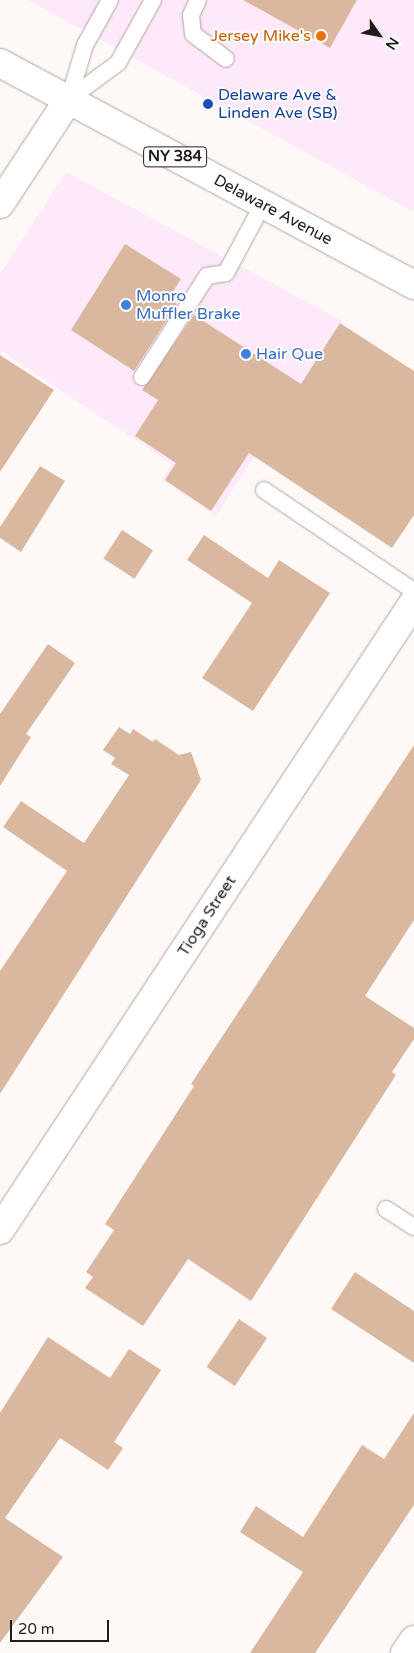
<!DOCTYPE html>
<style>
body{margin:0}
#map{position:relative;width:414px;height:1653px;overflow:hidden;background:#fef9f6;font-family:"Varela Round",sans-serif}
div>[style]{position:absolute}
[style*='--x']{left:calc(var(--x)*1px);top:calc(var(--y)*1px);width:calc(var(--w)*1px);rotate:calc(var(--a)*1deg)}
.commercial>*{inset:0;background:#fde9f9}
.building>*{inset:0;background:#dab8a0;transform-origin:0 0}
.roads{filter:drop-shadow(0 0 1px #b2a59e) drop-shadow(0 0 1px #b2a59e)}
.lane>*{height:16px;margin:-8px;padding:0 8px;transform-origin:8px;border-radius:8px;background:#fff}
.street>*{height:28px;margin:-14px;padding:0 14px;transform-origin:14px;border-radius:14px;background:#fff}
.primary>*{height:28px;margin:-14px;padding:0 14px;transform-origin:14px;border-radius:14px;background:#fff}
.dots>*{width:14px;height:14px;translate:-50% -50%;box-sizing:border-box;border:2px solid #fff;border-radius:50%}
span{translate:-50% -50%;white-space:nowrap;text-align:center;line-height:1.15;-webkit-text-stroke:4px #fff;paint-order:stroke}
.shield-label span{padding:1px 4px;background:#fff;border:1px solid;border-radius:4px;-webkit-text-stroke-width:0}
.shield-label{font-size:15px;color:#211c1a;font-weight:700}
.food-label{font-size:16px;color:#c56008}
.right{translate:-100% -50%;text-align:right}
.transit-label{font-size:16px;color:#164399}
.left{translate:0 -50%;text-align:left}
.street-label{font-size:16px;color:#211c1a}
.shop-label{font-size:16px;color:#366cbe}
.north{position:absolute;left:354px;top:10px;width:50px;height:50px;-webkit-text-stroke:4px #fff;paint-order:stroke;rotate:123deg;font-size:14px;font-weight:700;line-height:20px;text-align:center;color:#211c1a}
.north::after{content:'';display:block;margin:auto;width:18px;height:22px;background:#211c1a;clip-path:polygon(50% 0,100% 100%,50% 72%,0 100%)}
.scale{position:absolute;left:10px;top:1620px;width:99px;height:22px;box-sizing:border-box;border:2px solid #211c1a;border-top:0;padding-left:6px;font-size:15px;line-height:18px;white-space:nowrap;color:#211c1a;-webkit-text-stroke:4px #fff;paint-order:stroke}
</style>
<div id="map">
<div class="commercial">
<i style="clip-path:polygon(28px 0,414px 0,414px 212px)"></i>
<i style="clip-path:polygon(66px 172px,342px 321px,216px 516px,162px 480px,172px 464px,0 350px,0 274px)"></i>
</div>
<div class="building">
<i style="clip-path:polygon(243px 0,357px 0,330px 48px)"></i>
<i style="clip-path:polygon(125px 244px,181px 279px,169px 298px,177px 304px,134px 371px,71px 330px)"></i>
<i style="clip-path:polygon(194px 315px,301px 384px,340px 323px,414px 371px,414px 515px,392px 548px,249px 453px,211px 511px,165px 480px,176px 463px,135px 436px,158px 400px,142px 390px)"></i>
<i style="clip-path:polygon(0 355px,54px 390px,0 472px)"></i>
<i style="clip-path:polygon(40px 466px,65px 481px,21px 552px,0 538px,0 527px)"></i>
<i style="left:122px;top:530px;width:37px;height:34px;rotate:33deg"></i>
<i style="clip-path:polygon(204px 535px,268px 578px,279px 560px,330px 593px,253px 711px,202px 678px,252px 603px,187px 560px)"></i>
<i style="clip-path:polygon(48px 644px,75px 663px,26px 734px,31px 737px,0 786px,0 714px)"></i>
<i style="clip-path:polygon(119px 727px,130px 734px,133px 729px,153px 742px,155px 739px,179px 755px,191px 752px,201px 780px,0 1094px,0 971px,67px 871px,3px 827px,21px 801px,84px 843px,129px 775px,111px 764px,115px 758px,103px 750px)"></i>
<i style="clip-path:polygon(414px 745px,414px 920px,365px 996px,414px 1028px,414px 1039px,392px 1072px,396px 1075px,251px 1301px,188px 1259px,143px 1326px,85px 1288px,93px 1277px,86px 1272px,114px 1230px,105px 1224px,194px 1086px,191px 1084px)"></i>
<i style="clip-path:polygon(355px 1272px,414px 1311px,414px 1363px,331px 1309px)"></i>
<i style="left:239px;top:1319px;width:34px;height:58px;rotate:34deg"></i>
<i style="clip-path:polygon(48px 1337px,110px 1378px,129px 1349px,161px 1370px,114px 1442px,123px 1448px,108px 1470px,60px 1438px,5px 1518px,63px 1557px,0 1643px,0 1413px)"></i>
<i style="clip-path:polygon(414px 1413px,414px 1505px,315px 1653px,250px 1653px,303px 1572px,240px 1532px,256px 1506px,303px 1537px,362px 1445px,384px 1459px)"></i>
</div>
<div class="roads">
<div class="lane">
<i style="--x:198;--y:0;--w:17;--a:115"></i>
<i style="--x:191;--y:15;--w:19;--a:84"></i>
<i style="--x:193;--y:34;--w:41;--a:37.1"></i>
<i style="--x:69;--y:99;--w:61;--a:-36.3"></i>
<i style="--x:118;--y:63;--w:72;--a:-60.9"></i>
<i style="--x:69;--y:99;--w:56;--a:-73.5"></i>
<i style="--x:85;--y:45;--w:51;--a:-60.9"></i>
<i style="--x:142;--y:377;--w:120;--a:-57.2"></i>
<i style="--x:207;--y:276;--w:19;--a:-9"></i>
<i style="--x:226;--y:273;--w:78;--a:-61.8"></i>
<i style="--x:264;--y:490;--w:181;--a:34"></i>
<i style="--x:386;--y:1209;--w:33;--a:33"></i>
</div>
<div class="street">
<i style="--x:0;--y:204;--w:126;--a:-56.7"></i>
<i style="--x:0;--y:1230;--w:752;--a:-56.61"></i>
<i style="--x:405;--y:1653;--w:16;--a:-55"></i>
</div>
<div class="primary">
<i style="--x:0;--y:63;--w:470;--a:28.2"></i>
</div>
</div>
<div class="dots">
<i style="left:321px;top:36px;background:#e8710a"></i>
<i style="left:208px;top:104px;background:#1a4fb4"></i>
<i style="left:126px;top:305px;background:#3f7fe0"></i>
<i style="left:246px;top:354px;background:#3f7fe0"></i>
</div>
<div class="shield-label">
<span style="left:175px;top:157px">NY 384</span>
</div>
<div class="food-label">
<span class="right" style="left:311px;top:36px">Jersey Mike's</span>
</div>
<div class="transit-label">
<span class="left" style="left:218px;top:104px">Delaware Ave &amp;<br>Linden Ave (SB)</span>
</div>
<div class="street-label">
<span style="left:273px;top:210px;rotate:28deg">Delaware Avenue</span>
<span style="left:207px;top:916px;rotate:-57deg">Tioga Street</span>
</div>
<div class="shop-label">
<span class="left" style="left:136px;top:305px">Monro<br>Muffler Brake</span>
<span class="left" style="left:256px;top:354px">Hair Que</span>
</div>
<div class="north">N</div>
<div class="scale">20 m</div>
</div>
